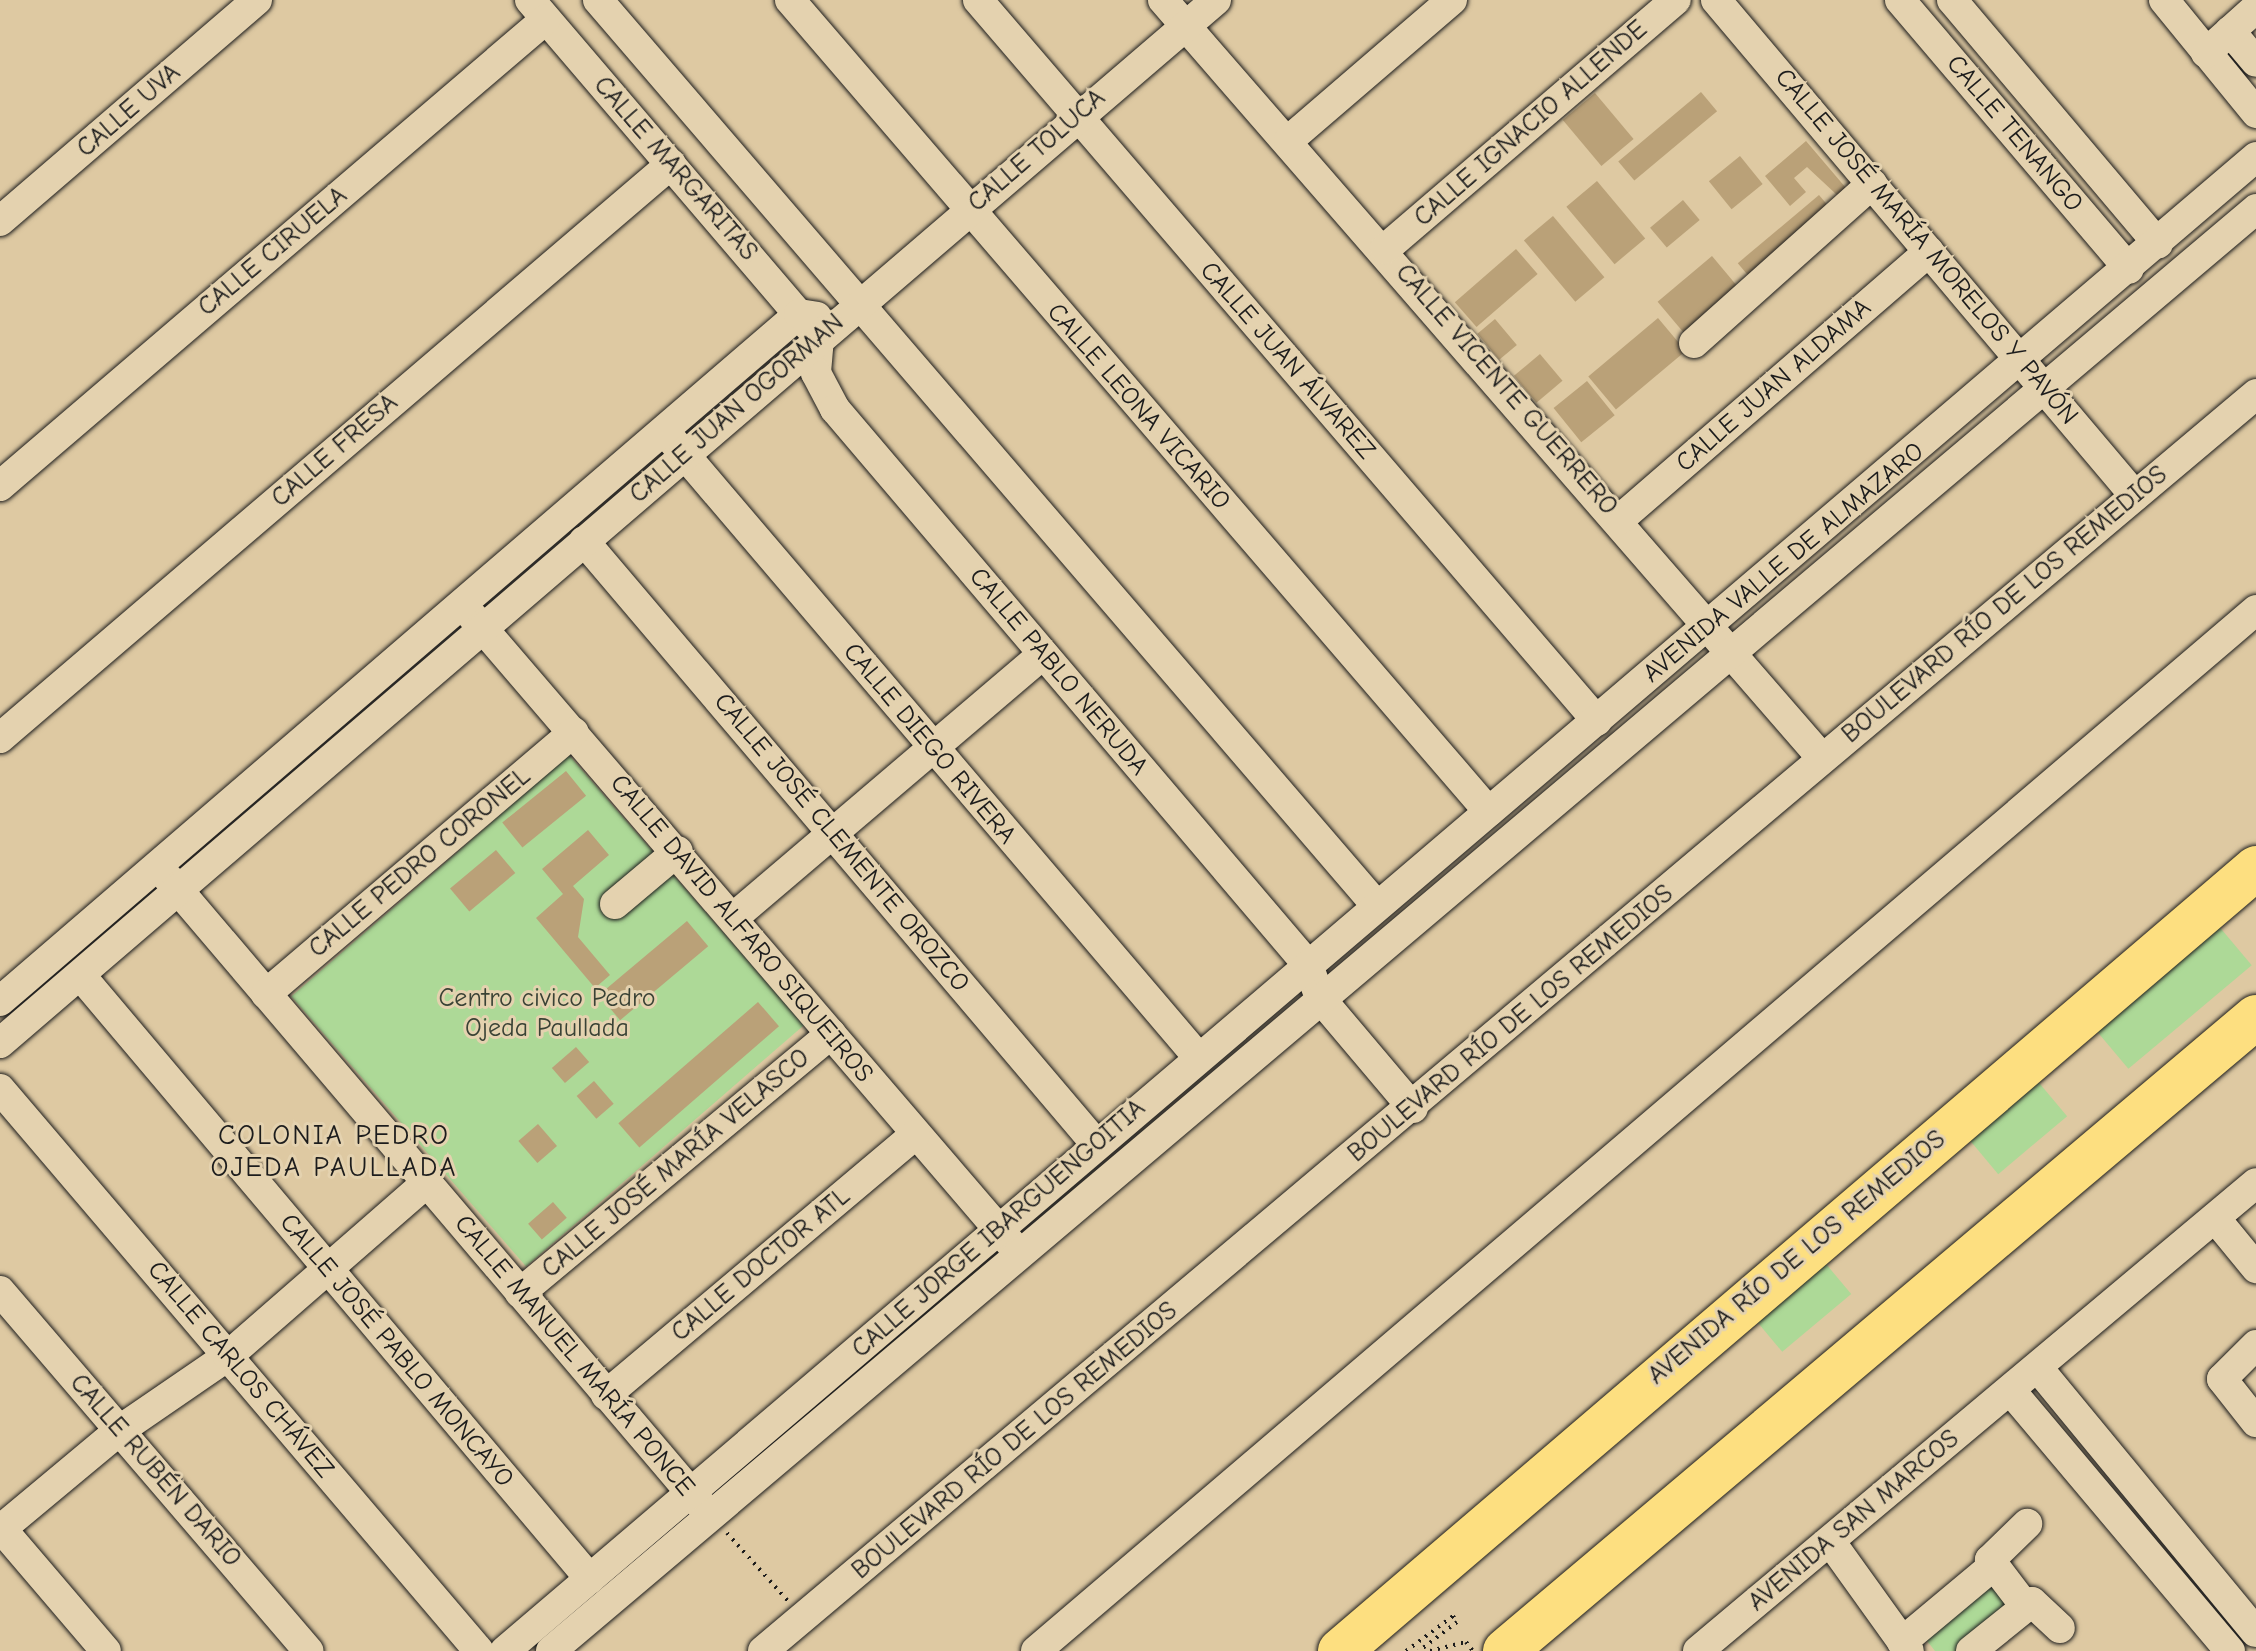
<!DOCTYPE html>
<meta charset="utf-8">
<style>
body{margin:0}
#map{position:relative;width:2256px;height:1651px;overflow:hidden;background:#dec9a2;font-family:"Comic Neue",sans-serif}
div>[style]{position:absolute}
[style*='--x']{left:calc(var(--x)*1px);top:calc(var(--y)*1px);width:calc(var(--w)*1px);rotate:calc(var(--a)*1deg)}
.green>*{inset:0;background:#add997;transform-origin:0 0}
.building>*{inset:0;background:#baa178;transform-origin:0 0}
.path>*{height:4px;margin-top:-2px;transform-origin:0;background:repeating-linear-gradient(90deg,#1c1c1c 0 2px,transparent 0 8px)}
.roads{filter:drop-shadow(0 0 2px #1c1c1c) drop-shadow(0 0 2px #1c1c1c)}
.minor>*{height:30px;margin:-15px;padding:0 15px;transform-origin:15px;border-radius:15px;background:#e4d2af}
.highway>*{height:44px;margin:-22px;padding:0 22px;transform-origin:22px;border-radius:22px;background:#fddf80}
span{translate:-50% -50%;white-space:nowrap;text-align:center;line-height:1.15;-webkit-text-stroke:6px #e4d2af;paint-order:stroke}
.street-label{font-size:26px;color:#1c1c1c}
.park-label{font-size:26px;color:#394235}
.neighbourhood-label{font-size:28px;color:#1c1c1c;letter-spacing:2px}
</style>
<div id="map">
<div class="green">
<i style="left:569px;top:755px;width:358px;height:368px;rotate:49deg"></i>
<i style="left:2217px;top:924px;width:54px;height:161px;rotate:50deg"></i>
<i style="left:2035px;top:1078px;width:50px;height:90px;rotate:50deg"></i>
<i style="left:1821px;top:1258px;width:47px;height:90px;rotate:50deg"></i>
<i style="clip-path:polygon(1993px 1583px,2010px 1603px,1959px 1651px,1935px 1651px,1924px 1637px)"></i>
</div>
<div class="building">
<i style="left:1701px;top:92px;width:25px;height:108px;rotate:50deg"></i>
<i style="left:1595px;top:93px;width:60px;height:42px;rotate:50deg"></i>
<i style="clip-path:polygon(1806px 141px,1846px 188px,1837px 195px,1807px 167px,1794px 178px,1806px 192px,1790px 206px,1765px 176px)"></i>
<i style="left:1740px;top:156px;width:36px;height:40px;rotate:51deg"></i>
<i style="left:1597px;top:181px;width:75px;height:40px;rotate:50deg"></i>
<i style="left:1819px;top:195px;width:23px;height:106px;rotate:50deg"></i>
<i style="left:1683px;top:200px;width:26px;height:43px;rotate:50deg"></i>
<i style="left:1553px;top:216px;width:80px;height:38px;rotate:50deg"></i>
<i style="left:1516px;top:249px;width:33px;height:81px;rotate:49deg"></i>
<i style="left:1712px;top:256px;width:42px;height:71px;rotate:50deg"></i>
<i style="left:1658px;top:318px;width:43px;height:91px;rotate:50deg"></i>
<i style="left:1495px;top:319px;width:34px;height:23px;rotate:50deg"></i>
<i style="left:1540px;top:354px;width:35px;height:34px;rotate:50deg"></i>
<i style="left:1587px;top:381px;width:44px;height:43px;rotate:51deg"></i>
<i style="left:566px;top:771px;width:32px;height:82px;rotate:51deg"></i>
<i style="clip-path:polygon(588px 830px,609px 855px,573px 886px,584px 899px,578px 937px,610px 975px,595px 988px,536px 918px,563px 894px,542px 869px)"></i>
<i style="left:496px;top:850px;width:30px;height:60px;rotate:50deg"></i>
<i style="left:687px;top:921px;width:33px;height:115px;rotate:50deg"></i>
<i style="left:758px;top:1002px;width:32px;height:185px;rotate:49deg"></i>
<i style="left:576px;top:1047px;width:20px;height:32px;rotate:49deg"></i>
<i style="left:594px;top:1081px;width:30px;height:23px;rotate:49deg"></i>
<i style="left:538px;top:1124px;width:29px;height:26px;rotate:49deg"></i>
<i style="left:553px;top:1202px;width:21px;height:33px;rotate:49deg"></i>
</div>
<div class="path">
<i style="--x:727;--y:1533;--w:91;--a:48.1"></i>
<i style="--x:1406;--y:1651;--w:59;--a:-36.7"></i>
<i style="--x:1453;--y:1616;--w:7;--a:56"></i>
<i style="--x:1457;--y:1622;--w:48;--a:142.7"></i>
<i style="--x:1430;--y:1651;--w:37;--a:-14"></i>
<i style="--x:1466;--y:1642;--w:11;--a:52"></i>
</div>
<div class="roads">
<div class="minor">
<i style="--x:530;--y:0;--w:445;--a:49.5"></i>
<i style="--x:819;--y:338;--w:35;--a:95"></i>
<i style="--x:816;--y:373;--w:41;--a:62.2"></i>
<i style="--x:835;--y:409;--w:730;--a:49.61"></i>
<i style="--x:1308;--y:965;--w:35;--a:70"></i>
<i style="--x:1320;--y:998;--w:144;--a:49.8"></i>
<i style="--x:598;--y:0;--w:1195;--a:49.31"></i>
<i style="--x:790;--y:0;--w:1071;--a:49.28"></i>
<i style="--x:978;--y:0;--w:950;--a:49.35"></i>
<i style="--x:1163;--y:0;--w:1004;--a:49"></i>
<i style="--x:1716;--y:0;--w:649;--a:49.81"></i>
<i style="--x:1900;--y:0;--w:353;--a:49.6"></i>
<i style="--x:1952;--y:0;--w:319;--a:49.8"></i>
<i style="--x:2164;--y:0;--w:146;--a:50.8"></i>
<i style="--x:2230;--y:31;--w:40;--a:50"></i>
<i style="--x:2206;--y:53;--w:67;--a:-42"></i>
<i style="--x:1289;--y:140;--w:215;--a:-40.7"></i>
<i style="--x:0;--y:221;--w:339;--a:-40.7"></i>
<i style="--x:1385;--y:249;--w:383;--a:-40.6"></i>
<i style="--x:1694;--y:343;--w:239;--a:-41.8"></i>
<i style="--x:672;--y:440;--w:811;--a:49.55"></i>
<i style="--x:0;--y:486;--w:718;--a:-40.54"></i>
<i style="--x:1619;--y:520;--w:410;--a:-40.9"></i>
<i style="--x:584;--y:541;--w:792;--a:49.66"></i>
<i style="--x:473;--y:617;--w:828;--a:49.36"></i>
<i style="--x:0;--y:738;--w:883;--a:-40.54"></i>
<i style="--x:168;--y:878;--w:824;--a:49.62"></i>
<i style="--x:615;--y:904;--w:82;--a:-40.1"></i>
<i style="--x:733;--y:918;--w:407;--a:-40.4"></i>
<i style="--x:81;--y:976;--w:789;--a:49.83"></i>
<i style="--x:266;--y:994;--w:404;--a:-40.4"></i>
<i style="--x:0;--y:1001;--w:1054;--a:-40.69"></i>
<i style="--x:799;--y:314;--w:18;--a:9"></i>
<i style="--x:0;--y:1043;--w:1602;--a:-40.62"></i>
<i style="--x:0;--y:1089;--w:738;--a:49.56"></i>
<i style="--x:2215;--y:1218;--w:65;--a:50.6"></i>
<i style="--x:0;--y:1291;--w:474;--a:49.4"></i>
<i style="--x:520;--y:1293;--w:405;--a:-39.8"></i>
<i style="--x:2256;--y:1345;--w:48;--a:135"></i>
<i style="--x:2222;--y:1379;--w:55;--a:51.7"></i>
<i style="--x:2038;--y:1368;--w:342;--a:50.5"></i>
<i style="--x:2011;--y:1391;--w:340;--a:49.9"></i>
<i style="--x:606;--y:1395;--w:404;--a:-40.1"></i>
<i style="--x:0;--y:1527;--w:163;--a:49.5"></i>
<i style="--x:0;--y:1530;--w:156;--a:-39.8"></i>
<i style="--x:120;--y:1430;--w:131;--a:-34.4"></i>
<i style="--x:228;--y:1356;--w:263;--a:-41.1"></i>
<i style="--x:1830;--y:1541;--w:135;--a:54.3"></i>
<i style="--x:2025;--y:1606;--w:58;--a:-127.3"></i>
<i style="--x:1990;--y:1560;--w:52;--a:-44.2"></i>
<i style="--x:1902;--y:1642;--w:119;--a:-39.9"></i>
<i style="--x:505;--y:1651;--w:2302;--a:-40.47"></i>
<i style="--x:551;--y:1651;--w:2233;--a:-40.22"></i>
<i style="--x:763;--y:1651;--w:1952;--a:-40.09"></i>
<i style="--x:1036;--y:1651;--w:1604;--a:-40.47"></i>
<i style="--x:1698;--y:1651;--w:728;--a:-39.99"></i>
<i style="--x:1971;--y:1651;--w:78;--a:-38.8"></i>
<i style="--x:2032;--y:1602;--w:38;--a:43"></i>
</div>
<div class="highway">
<i style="--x:1340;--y:1651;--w:1205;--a:-40.52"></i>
<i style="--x:1505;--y:1651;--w:983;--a:-40.17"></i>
</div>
</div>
<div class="street-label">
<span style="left:129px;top:111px;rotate:-41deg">CALLE UVA</span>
<span style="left:1531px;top:124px;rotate:-41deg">CALLE IGNACIO ALLENDE</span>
<span style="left:2014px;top:134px;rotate:50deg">CALLE TENANGO</span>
<span style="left:1037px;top:151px;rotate:-41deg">CALLE TOLUCA</span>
<span style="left:675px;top:169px;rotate:49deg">CALLE MARGARITAS</span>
<span style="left:1926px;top:247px;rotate:50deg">CALLE JOSÉ MARÍA MORELOS Y PAVÓN</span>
<span style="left:273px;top:252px;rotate:-40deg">CALLE CIRUELA</span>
<span style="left:1287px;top:361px;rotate:49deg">CALLE JUAN ÁLVAREZ</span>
<span style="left:1774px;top:386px;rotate:-41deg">CALLE JUAN ALDAMA</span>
<span style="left:1506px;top:390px;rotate:49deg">CALLE VICENTE GUERRERO</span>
<span style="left:1138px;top:407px;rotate:49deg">CALLE LEONA VICARIO</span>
<span style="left:737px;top:409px;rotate:-41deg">CALLE JUAN OGORMAN</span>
<span style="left:335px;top:451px;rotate:-41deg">CALLE FRESA</span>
<span style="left:1784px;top:563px;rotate:-40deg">AVENIDA VALLE DE ALMAZARO</span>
<span style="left:2005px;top:605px;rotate:-40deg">BOULEVARD RÍO DE LOS REMEDIOS</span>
<span style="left:1058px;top:672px;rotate:50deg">CALLE PABLO NERUDA</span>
<span style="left:929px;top:744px;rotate:50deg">CALLE DIEGO RIVERA</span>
<span style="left:841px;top:843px;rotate:50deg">CALLE JOSÉ CLEMENTE OROZCO</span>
<span style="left:420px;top:863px;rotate:-40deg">CALLE PEDRO CORONEL</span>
<span style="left:741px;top:929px;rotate:50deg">CALLE DAVID ALFARO SIQUEIROS</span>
<span style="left:1511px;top:1024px;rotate:-40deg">BOULEVARD RÍO DE LOS REMEDIOS</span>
<span style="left:676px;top:1164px;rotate:-40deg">CALLE JOSÉ MARÍA VELASCO</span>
<span style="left:999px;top:1229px;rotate:-41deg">CALLE JORGE IBARGUENGOITIA</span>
<span style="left:1797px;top:1258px;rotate:-40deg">AVENIDA RÍO DE LOS REMEDIOS</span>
<span style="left:761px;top:1265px;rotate:-40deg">CALLE DOCTOR ATL</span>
<span style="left:396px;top:1351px;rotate:50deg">CALLE JOSÉ PABLO MONCAYO</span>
<span style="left:574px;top:1356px;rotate:50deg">CALLE MANUEL MARÍA PONCE</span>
<span style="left:240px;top:1370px;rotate:50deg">CALLE CARLOS CHÁVEZ</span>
<span style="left:1015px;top:1441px;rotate:-40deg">BOULEVARD RÍO DE LOS REMEDIOS</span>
<span style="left:155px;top:1471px;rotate:49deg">CALLE RUBÉN DARIO</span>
<span style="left:1854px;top:1521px;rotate:-40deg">AVENIDA SAN MARCOS</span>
</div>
<div class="park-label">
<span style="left:547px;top:1014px">Centro civico Pedro<br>Ojeda Paullada</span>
</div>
<div class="neighbourhood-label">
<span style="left:334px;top:1151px">COLONIA PEDRO<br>OJEDA PAULLADA</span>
</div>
</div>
